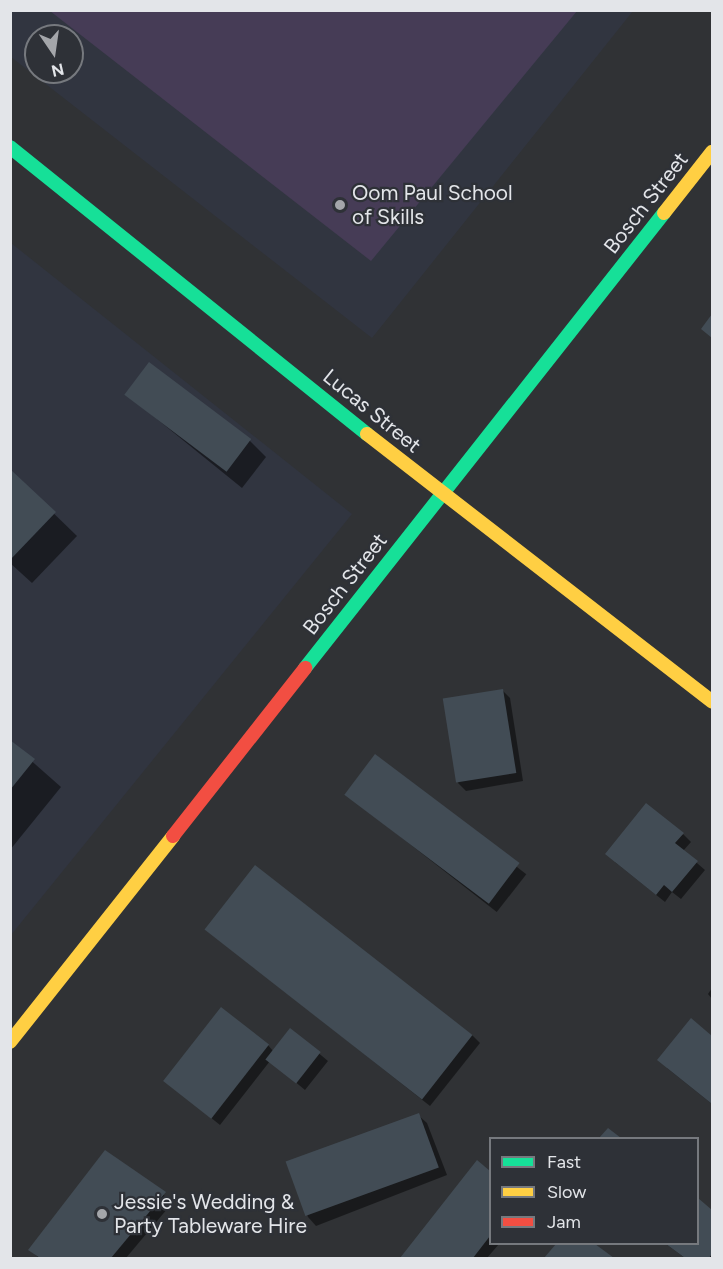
<!DOCTYPE html>
<style>
body{margin:0}
#map{position:relative;width:723px;height:1269px;overflow:hidden;background:#303235;font-family:Figtree,sans-serif}
div>[style]{position:absolute}
[style*='--x']{left:calc(var(--x)*1px);top:calc(var(--y)*1px);width:calc(var(--w)*1px);rotate:calc(var(--a)*1deg)}
.built>*{inset:0;background:#313540}
.green>*{inset:0;background:#463c56}
.shadow>*{inset:0;background:#0007;transform-origin:0 0}
.building>*{inset:0;background:#424c55;transform-origin:0 0}
.fast>*{height:14px;margin:-7px;padding:0 7px;transform-origin:7px;border-radius:7px;background:#16e098}
.slow>*{height:14px;margin:-7px;padding:0 7px;transform-origin:7px;border-radius:7px;background:#ffcf43}
.jam>*{height:14px;margin:-7px;padding:0 7px;transform-origin:7px;border-radius:7px;background:#f24e42}
.dots>*{width:16px;height:16px;translate:-50% -50%;box-sizing:border-box;border:3px solid #2e3137;border-radius:50%}
span{translate:-50% -50%;white-space:nowrap;text-align:center;line-height:1.15;-webkit-text-stroke:4.5px #2e3137;paint-order:stroke}
.poi-label{font-size:21px;color:#e3e5e9}
.left{translate:0 -50%;text-align:left}
.street-label{font-size:21px;color:#e3e5e9}
.frame{position:absolute;inset:0;border:12px solid #e3e5e9;pointer-events:none}
.legend{position:absolute;left:489px;top:1137px;width:210px;height:108px;box-sizing:border-box;background:#2e3137;border:2px solid #76797e;margin:0;padding:8px 10px;list-style:none;font-size:18px;color:#e3e5e9}
.legend li{display:flex;align-items:center;gap:12px;height:30px}
.legend b{width:30px;border:2px solid #76797e}
.north{position:absolute;left:24px;top:24px;width:60px;height:60px;box-sizing:border-box;background:#2e3137;border:2px solid #76797e;border-radius:50%;rotate:167deg;font-size:16px;font-weight:700;line-height:24px;text-align:center;color:#e3e5e9}
.north::after{content:'';display:block;margin:auto;width:21px;height:27px;background:#a4a6aa;clip-path:polygon(50% 0,100% 100%,50% 72%,0 100%)}
</style>
<div id="map">
<div class="built">
<i style="clip-path:polygon(evenodd,10px 11px,633px 11px,372px 338px,11px 57px,10px 11px,36px 36px,72px 36px,72px 72px,36px 72px,36px 36px)"></i>
<i style="clip-path:polygon(11px 243px,352px 514px,11px 935px)"></i>
</div>
<div class="green">
<i style="clip-path:polygon(50px 11px,577px 10px,577px 11px,371px 261px)"></i>
</div>
<div class="shadow">
<i style="clip-path:polygon(126px 394px,250px 441px,266px 457px,242px 488px)"></i>
<i style="clip-path:polygon(10px 471px,77px 536px,32px 583px,10px 563px)"></i>
<i style="clip-path:polygon(502px 690px,510px 698px,523px 781px,466px 791px,458px 783px)"></i>
<i style="clip-path:polygon(10px 742px,61px 787px,10px 850px)"></i>
<i style="left:375px;top:756px;width:192px;height:48px;rotate:38deg"></i>
<i style="clip-path:polygon(683px 834px,691px 842px,683px 851px,705px 870px,681px 899px,672px 892px,665px 902px,615px 862px)"></i>
<i style="clip-path:polygon(207px 930px,472px 1035px,480px 1043px,430px 1106px)"></i>
<i style="clip-path:polygon(712px 988px,712px 999px,708px 994px)"></i>
<i style="clip-path:polygon(691px 1021px,712px 1038px,712px 1104px,667px 1068px)"></i>
<i style="clip-path:polygon(291px 1030px,328px 1061px,305px 1090px,270px 1061px,220px 1125px,165px 1081px,268px 1045px,273px 1051px)"></i>
<i style="clip-path:polygon(418px 1115px,427px 1123px,447px 1175px,316px 1226px,308px 1217px,288px 1165px)"></i>
<i style="clip-path:polygon(105px 1152px,173px 1202px,126px 1258px,39px 1258px,30px 1250px)"></i>
<i style="clip-path:polygon(477px 1162px,490px 1173px,490px 1244px,499px 1244px,487px 1258px,402px 1258px)"></i>
<i style="clip-path:polygon(698px 1200px,712px 1212px,712px 1258px,685px 1258px,666px 1244px,698px 1244px)"></i>
<i style="clip-path:polygon(558px 1244px,593px 1244px,612px 1258px,546px 1258px)"></i>
</div>
<div class="building">
<i style="clip-path:polygon(712px 314px,712px 338px,701px 329px)"></i>
<i style="left:149px;top:362px;width:128px;height:41px;rotate:37deg"></i>
<i style="clip-path:polygon(10px 469px,56px 512px,10px 560px)"></i>
<i style="left:503px;top:689px;width:85px;height:61px;rotate:81deg"></i>
<i style="clip-path:polygon(10px 740px,35px 759px,10px 790px)"></i>
<i style="left:375px;top:754px;width:181px;height:51px;rotate:37deg"></i>
<i style="clip-path:polygon(646px 803px,684px 833px,675px 843px,698px 861px,672px 892px,664px 885px,656px 895px,605px 854px)"></i>
<i style="left:255px;top:865px;width:276px;height:82px;rotate:38deg"></i>
<i style="left:221px;top:1007px;width:61px;height:94px;rotate:38deg"></i>
<i style="clip-path:polygon(691px 1018px,712px 1036px,712px 1104px,657px 1060px)"></i>
<i style="left:290px;top:1028px;width:39px;height:40px;rotate:38deg"></i>
<i style="left:419px;top:1113px;width:58px;height:142px;rotate:70deg"></i>
<i style="clip-path:polygon(608px 1128px,621px 1138px,599px 1138px)"></i>
<i style="clip-path:polygon(105px 1150px,166px 1192px,111px 1258px,40px 1258px,28px 1250px)"></i>
<i style="clip-path:polygon(477px 1160px,490px 1171px,490px 1236px,473px 1258px,400px 1258px)"></i>
<i style="clip-path:polygon(698px 1198px,712px 1210px,712px 1254px,709px 1258px,685px 1258px,666px 1244px,698px 1244px)"></i>
<i style="clip-path:polygon(556px 1244px,595px 1244px,614px 1258px,544px 1258px)"></i>
</div>
<div class="fast">
<i style="--x:10;--y:147;--w:458;--a:38.8"></i>
<i style="--x:305;--y:668;--w:580;--a:-51.73"></i>
</div>
<div class="slow">
<i style="--x:664;--y:213;--w:78;--a:-51.8"></i>
<i style="--x:367;--y:434;--w:437;--a:37.8"></i>
<i style="--x:10;--y:1042;--w:263;--a:-51.6"></i>
</div>
<div class="jam">
<i style="--x:173;--y:836;--w:214;--a:-51.8"></i>
</div>
<div class="dots">
<i style="left:340px;top:205px;background:#a4a6aa"></i>
<i style="left:102px;top:1214px;background:#a4a6aa"></i>
</div>
<div class="poi-label">
<span class="left" style="left:352px;top:205px">Oom Paul School<br>of Skills</span>
<span class="left" style="left:114px;top:1214px">Jessie's Wedding &amp;<br>Party Tableware Hire</span>
</div>
<div class="street-label">
<span style="left:646px;top:203px;rotate:-52deg">Bosch Street</span>
<span style="left:372px;top:411px;rotate:39deg">Lucas Street</span>
<span style="left:345px;top:584px;rotate:-52deg">Bosch Street</span>
</div>
<div class="frame"></div>
<ul class="legend">
<li><b style="height:8px;background:#16e098"></b>Fast</li>
<li><b style="height:8px;background:#ffcf43"></b>Slow</li>
<li><b style="height:8px;background:#f24e42"></b>Jam</li>
</ul>
<div class="north">N</div>
</div>
